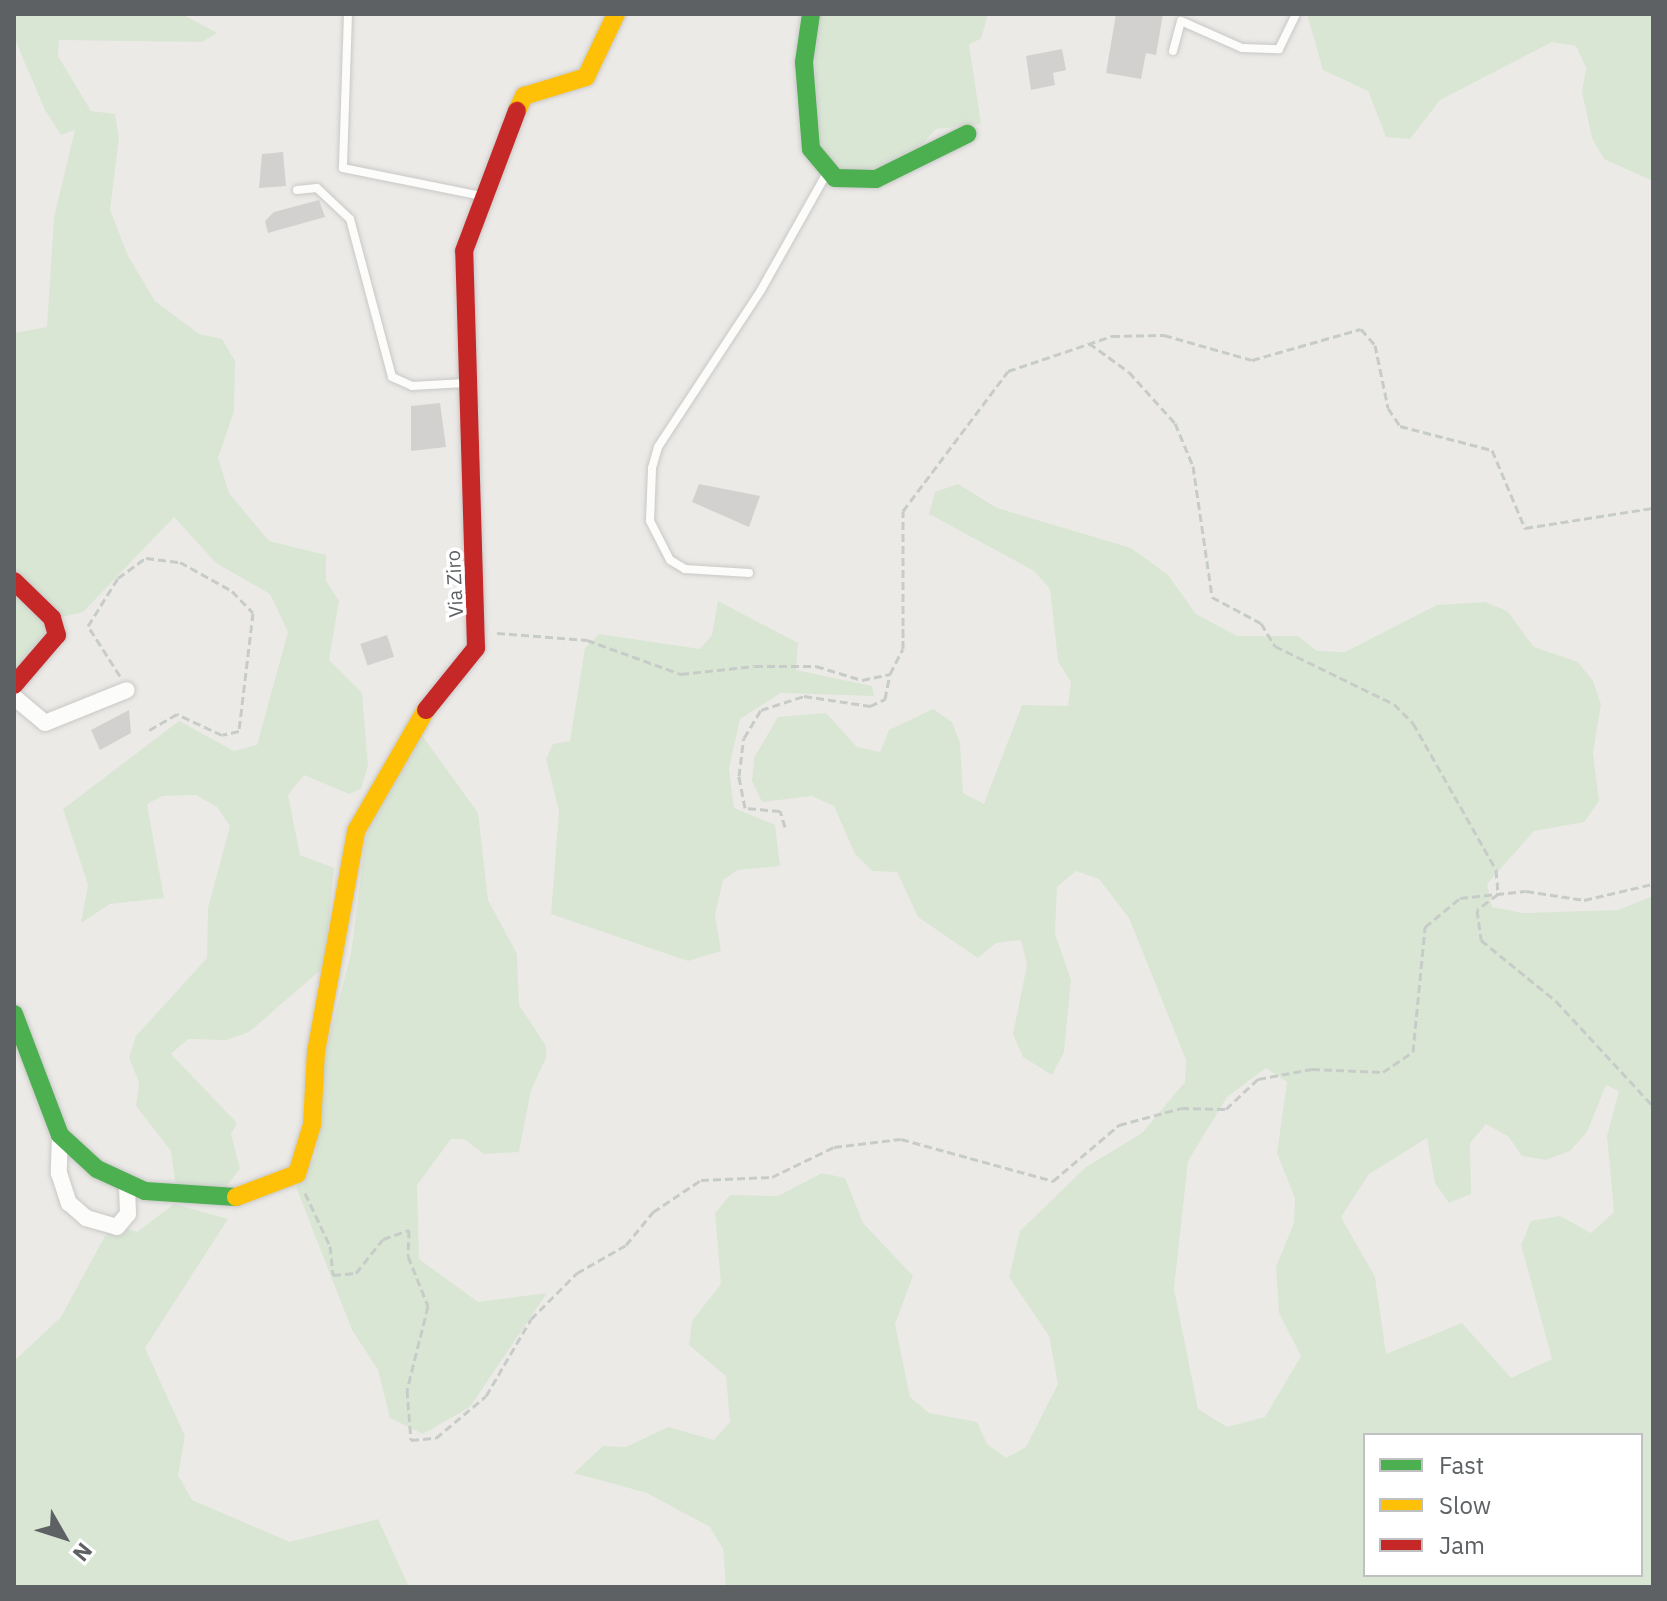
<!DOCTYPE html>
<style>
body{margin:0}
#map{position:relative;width:1667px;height:1601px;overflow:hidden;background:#eceae7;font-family:"IBM Plex Sans",sans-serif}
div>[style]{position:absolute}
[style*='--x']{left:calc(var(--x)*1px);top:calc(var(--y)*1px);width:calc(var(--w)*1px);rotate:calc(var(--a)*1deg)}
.green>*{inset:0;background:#d9e6d4}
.building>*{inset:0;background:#d3d1d0;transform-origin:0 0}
.path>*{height:3px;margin-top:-1.5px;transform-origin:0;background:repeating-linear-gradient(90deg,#c7ccc9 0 8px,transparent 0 12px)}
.roads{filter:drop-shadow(0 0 2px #c8c8c7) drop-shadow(0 0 2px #c8c8c7)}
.lane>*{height:8px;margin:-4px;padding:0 4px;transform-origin:4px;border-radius:4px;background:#fcfcfb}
.street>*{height:16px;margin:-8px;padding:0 8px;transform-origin:8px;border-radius:8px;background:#fcfcfb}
.fast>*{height:18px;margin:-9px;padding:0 9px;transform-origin:9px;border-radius:9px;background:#4caf50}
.slow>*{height:18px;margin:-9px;padding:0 9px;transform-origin:9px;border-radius:9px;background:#ffc107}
.jam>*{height:18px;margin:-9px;padding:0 9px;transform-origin:9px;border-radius:9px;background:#c62828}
span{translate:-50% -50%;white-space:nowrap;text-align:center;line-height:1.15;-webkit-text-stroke:7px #fff;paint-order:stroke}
.street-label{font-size:20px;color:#5d6164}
.frame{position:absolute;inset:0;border:16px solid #5d6164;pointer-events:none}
.legend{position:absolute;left:1363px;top:1433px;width:280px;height:144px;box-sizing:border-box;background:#fff;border:2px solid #bec0c1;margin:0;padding:10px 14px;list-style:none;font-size:24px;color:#5d6164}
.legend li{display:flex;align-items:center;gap:16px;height:40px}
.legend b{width:40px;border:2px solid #bec0c1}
.north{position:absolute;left:24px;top:1497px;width:80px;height:80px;-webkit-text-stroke:6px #fff;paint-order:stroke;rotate:129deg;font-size:22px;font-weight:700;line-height:32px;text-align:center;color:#5d6164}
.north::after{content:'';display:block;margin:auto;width:28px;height:36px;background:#5d6164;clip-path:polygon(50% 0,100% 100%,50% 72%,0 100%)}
</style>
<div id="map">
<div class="green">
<i style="clip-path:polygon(14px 14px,182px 14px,217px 33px,202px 42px,59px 40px,58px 56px,91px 111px,115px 114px,119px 138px,110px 210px,128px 256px,155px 301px,199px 334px,222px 339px,235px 361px,234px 411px,218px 458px,229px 493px,269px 541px,326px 555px,326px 581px,339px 601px,329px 660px,362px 693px,368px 766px,361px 789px,349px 794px,304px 775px,288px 795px,300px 855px,334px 868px,324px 967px,249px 1032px,226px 1040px,188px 1039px,171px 1054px,237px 1123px,231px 1134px,240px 1169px,225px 1188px,176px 1189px,171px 1151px,136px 1106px,139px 1082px,129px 1058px,136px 1036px,207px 958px,208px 908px,230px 826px,217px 807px,196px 795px,162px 796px,147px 804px,164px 898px,110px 904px,81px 923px,88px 885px,63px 809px,179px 721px,234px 751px,257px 745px,288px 632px,270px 594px,216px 563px,174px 517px,83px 612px,62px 617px,14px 678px,14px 333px,47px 327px,54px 217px,75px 130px,61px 135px,45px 110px,14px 37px)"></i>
<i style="clip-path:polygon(814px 14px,988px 14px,981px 39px,969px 44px,981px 124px,936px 129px,905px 163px,845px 174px,817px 145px)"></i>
<i style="clip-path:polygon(1307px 14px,1653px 14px,1653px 181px,1604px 159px,1592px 138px,1582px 92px,1586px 68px,1576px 46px,1552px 42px,1440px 100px,1410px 139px,1386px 137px,1368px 91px,1323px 70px)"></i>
<i style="clip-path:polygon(evenodd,958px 484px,997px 508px,1131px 548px,1168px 575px,1196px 614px,1237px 636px,1298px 636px,1317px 651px,1345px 652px,1437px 605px,1485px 602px,1507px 611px,1534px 647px,1578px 662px,1593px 681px,1601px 704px,1593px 753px,1599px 801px,1584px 822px,1534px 831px,1487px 884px,1492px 907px,1523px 913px,1618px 910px,1653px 896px,1653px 1587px,726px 1587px,723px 1549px,710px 1527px,647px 1493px,574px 1473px,603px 1446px,626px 1447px,668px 1427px,714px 1440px,730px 1422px,726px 1376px,689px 1345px,692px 1321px,721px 1284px,715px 1213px,730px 1195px,778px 1196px,822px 1173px,845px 1178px,863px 1223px,913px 1276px,895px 1324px,910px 1397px,929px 1413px,977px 1422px,987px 1444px,1006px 1458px,1026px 1447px,1058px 1384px,1049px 1336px,1009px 1277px,1020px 1231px,1086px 1167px,1142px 1133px,1185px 1082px,1186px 1060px,1129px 918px,1099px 879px,1076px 871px,1057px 887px,1055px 934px,1071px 980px,1064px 1052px,1052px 1075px,1023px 1057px,1013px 1034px,1027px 965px,1021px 940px,996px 943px,978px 958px,918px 917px,897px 872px,872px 871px,855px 854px,834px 806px,812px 796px,762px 802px,752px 781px,754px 758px,778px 717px,826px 713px,857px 747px,880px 752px,889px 730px,933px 709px,952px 722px,960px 743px,963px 793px,984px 804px,1022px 705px,1068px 706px,1071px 682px,1058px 661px,1050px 589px,1034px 571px,929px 514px,935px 492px,958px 484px,1266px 1068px,1287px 1082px,1277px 1153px,1295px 1198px,1294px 1223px,1276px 1267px,1279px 1313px,1301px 1356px,1265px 1417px,1227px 1427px,1198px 1409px,1174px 1289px,1188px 1161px,1227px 1097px,1266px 1068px,958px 484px,1606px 1085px,1619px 1091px,1607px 1136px,1614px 1212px,1591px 1233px,1560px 1216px,1531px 1221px,1521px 1245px,1552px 1359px,1511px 1378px,1462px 1323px,1386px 1354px,1375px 1277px,1341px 1217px,1369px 1174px,1427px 1138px,1435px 1183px,1449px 1203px,1471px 1194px,1470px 1143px,1486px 1124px,1508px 1136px,1522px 1156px,1546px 1160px,1570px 1151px,1587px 1132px,1606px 1085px,958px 484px,1365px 1435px,1641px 1435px,1641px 1575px,1365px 1575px,1365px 1435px)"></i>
<i style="clip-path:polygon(718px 601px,798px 643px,796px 670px,872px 686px,874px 696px,781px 693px,740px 719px,729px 769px,734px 808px,775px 825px,780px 866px,738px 870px,723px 880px,715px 915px,721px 951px,688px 961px,551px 914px,559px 811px,546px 759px,553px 744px,570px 741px,585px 648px,599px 634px,700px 649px,712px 635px)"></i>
<i style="clip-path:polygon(421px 734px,478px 813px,488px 900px,517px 954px,519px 1005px,546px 1046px,546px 1058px,531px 1090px,519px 1152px,484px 1154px,464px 1139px,451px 1139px,417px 1185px,419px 1259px,478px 1302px,547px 1293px,470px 1407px,423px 1434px,390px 1418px,378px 1370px,352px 1330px,296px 1187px,316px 1155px,324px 1059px,351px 953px,365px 843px,376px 803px)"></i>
<i style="clip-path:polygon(174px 1204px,228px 1219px,145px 1348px,185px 1436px,178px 1475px,192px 1500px,290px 1542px,378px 1519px,409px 1587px,14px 1587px,14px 1361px,61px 1317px,112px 1223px,137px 1232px)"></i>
</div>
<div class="building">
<i style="clip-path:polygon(1116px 14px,1163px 14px,1156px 55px,1146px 53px,1141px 79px,1106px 73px)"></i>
<i style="clip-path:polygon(1062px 49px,1066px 70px,1053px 73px,1055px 85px,1031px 90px,1026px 56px)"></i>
<i style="clip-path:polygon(283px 152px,286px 186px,259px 188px,262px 154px)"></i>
<i style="clip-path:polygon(319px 200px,325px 217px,268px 233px,265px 221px,274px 212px)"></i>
<i style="clip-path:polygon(440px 403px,446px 447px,411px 451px,411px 406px)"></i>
<i style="clip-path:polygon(699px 484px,760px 496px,749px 527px,692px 502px)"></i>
<i style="left:387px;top:635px;width:23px;height:28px;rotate:72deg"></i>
<i style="clip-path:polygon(129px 710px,131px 733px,100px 750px,91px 730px)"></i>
</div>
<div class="path">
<i style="--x:1089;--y:343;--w:49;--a:35.9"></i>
<i style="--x:1129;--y:372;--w:69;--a:48"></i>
<i style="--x:1175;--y:423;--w:47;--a:67.3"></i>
<i style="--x:1193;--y:466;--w:132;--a:81.7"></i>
<i style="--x:1212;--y:597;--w:55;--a:28"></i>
<i style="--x:1261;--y:623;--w:27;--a:59"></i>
<i style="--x:1275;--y:646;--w:132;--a:26"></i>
<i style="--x:1394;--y:704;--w:27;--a:45"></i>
<i style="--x:1413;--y:723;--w:169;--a:60.5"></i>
<i style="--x:1496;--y:870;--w:24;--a:85"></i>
<i style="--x:1498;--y:894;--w:26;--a:143"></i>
<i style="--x:1477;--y:910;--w:30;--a:82"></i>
<i style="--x:1481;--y:940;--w:97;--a:39.1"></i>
<i style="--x:1556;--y:1001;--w:143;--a:47.3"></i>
<i style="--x:497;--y:633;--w:90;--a:4.4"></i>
<i style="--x:587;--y:640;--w:100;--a:19.9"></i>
<i style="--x:681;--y:674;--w:74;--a:-6.2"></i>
<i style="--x:755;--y:666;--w:61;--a:0"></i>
<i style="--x:816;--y:666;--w:48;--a:16.9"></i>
<i style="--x:862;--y:680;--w:29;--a:-12"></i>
<i style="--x:890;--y:674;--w:28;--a:-63"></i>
<i style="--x:903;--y:649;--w:138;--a:-90"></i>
<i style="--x:903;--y:511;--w:175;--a:-53.1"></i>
<i style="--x:1008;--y:371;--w:110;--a:-18.6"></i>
<i style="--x:1112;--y:336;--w:52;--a:-1.1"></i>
<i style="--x:1164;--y:335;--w:91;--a:15.9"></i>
<i style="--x:1252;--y:360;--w:113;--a:-15.9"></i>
<i style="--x:1361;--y:329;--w:21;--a:49"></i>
<i style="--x:1375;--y:345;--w:64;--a:78.3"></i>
<i style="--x:1388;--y:408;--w:22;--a:56"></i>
<i style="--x:1400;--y:426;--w:95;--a:14.6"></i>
<i style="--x:1492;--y:450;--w:85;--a:67.1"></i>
<i style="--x:1525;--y:528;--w:130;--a:-8.9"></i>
<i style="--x:120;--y:676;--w:59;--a:-122.6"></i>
<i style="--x:88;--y:626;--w:57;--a:-58"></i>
<i style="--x:118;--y:578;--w:34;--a:-36"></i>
<i style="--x:146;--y:558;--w:34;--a:7"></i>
<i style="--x:180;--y:562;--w:60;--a:29.1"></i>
<i style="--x:232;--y:591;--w:30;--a:46"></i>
<i style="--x:253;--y:613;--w:119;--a:96.8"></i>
<i style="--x:239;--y:731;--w:17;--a:167"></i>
<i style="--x:222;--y:735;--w:50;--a:-155"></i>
<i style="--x:177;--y:714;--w:36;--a:150"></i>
<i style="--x:785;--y:827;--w:17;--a:-107"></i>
<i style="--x:780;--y:811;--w:35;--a:-175"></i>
<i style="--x:745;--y:808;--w:33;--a:-101"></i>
<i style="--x:739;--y:776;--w:38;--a:-83"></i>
<i style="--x:744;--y:738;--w:33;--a:-59"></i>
<i style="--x:761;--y:710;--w:45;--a:-18"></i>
<i style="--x:804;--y:696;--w:67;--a:8.6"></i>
<i style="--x:870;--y:706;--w:17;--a:-25"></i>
<i style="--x:885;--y:699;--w:25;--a:-79"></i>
<i style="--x:305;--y:1193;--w:59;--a:64.7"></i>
<i style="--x:330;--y:1246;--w:29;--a:84"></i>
<i style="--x:333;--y:1275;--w:23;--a:-5"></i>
<i style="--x:356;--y:1273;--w:43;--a:-51.5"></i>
<i style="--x:383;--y:1239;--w:28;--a:-19"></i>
<i style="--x:409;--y:1230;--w:26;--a:92"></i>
<i style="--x:408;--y:1256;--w:54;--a:68.2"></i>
<i style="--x:428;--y:1306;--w:87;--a:104"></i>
<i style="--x:407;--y:1390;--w:50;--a:85.4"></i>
<i style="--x:411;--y:1440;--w:25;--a:-5"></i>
<i style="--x:436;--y:1438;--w:65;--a:-40"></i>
<i style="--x:486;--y:1396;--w:89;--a:-59.7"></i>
<i style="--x:531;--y:1319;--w:65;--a:-45"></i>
<i style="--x:577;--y:1273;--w:56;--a:-29.7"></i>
<i style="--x:626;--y:1245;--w:43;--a:-50.7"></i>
<i style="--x:653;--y:1212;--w:58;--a:-33.7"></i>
<i style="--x:701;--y:1180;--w:71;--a:-2.4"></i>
<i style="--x:772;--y:1177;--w:69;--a:-25.8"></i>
<i style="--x:834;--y:1147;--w:67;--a:-6.8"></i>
<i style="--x:901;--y:1139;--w:158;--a:15.4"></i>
<i style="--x:1053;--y:1181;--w:87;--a:-40.3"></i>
<i style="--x:1119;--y:1125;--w:64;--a:-15.3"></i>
<i style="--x:1181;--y:1108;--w:45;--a:1.3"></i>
<i style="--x:1226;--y:1109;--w:44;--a:-43.2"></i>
<i style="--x:1258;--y:1079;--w:55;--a:-10.5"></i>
<i style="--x:1312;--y:1069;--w:71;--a:2.4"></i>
<i style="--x:1383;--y:1072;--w:36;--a:-34"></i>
<i style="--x:1413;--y:1052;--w:126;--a:-84.5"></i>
<i style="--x:1425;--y:927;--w:45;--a:-39.6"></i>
<i style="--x:1460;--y:898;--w:66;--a:-6.1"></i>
<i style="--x:1526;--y:891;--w:59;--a:8.8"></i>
<i style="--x:1584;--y:900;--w:71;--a:-13.1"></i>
</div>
<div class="roads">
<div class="lane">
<i style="--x:348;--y:14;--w:154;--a:91.9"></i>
<i style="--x:343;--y:168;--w:137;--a:11.4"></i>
<i style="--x:1173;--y:51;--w:31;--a:-75"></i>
<i style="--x:1181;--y:21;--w:67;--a:23.9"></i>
<i style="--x:1242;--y:48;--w:37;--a:2"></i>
<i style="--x:1279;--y:49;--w:39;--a:-64"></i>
<i style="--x:297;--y:190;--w:20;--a:-6"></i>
<i style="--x:317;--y:188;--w:45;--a:43.2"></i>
<i style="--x:350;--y:219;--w:163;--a:75.1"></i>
<i style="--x:392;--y:377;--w:22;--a:24"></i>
<i style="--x:412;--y:386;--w:53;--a:-3.2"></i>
<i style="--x:749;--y:573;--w:64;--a:-176.4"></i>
<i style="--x:685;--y:569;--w:17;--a:-149"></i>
<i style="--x:670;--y:560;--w:44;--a:-117.1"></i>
<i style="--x:650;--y:521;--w:53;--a:-87.8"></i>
<i style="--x:652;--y:468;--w:22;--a:-74"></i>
<i style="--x:658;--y:447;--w:188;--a:-56.7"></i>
<i style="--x:761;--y:290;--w:134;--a:-60.6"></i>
</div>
<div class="street">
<i style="--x:14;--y:697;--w:40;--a:40"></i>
<i style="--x:45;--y:723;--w:88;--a:-21.9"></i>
<i style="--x:60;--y:1135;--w:38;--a:92"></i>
<i style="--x:59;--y:1173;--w:32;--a:72"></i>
<i style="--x:69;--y:1203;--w:23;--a:41"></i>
<i style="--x:86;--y:1218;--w:32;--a:16"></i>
<i style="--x:117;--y:1227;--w:17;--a:-50"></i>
<i style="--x:128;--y:1214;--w:28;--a:-92"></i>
</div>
<div class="fast">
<i style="--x:811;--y:14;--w:49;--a:98.3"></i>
<i style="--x:804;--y:62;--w:87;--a:85.4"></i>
<i style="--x:811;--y:149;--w:38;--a:50"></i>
<i style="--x:835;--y:178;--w:41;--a:1.4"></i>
<i style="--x:876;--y:179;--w:102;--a:-26.3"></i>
<i style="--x:14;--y:1014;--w:129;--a:69.2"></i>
<i style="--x:60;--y:1135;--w:50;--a:42.6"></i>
<i style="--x:97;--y:1169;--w:53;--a:24.6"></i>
<i style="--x:145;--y:1191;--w:91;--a:3.8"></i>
</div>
<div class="slow">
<i style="--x:517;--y:111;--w:17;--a:-65"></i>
<i style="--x:524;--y:96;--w:65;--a:-17"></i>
<i style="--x:586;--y:77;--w:70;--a:-64.5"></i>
<i style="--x:236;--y:1197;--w:65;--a:-20.7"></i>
<i style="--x:297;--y:1174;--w:51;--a:-73"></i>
<i style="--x:312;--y:1125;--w:73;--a:-86.9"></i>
<i style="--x:316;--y:1052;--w:225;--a:-79.7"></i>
<i style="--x:356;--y:831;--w:140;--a:-60"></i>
</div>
<div class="jam">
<i style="--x:14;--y:581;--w:53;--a:44.2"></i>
<i style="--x:52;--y:618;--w:18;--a:74"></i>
<i style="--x:57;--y:635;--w:66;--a:130.7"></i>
<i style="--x:426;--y:710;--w:80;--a:-51.1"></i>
<i style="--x:476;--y:648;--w:397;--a:-91.7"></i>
<i style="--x:464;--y:251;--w:150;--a:-69.3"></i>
</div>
</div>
<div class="street-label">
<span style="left:454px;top:584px;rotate:-93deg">Via Ziro</span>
</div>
<div class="frame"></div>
<ul class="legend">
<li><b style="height:10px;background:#4caf50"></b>Fast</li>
<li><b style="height:10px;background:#ffc107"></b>Slow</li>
<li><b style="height:10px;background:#c62828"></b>Jam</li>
</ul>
<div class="north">N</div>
</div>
